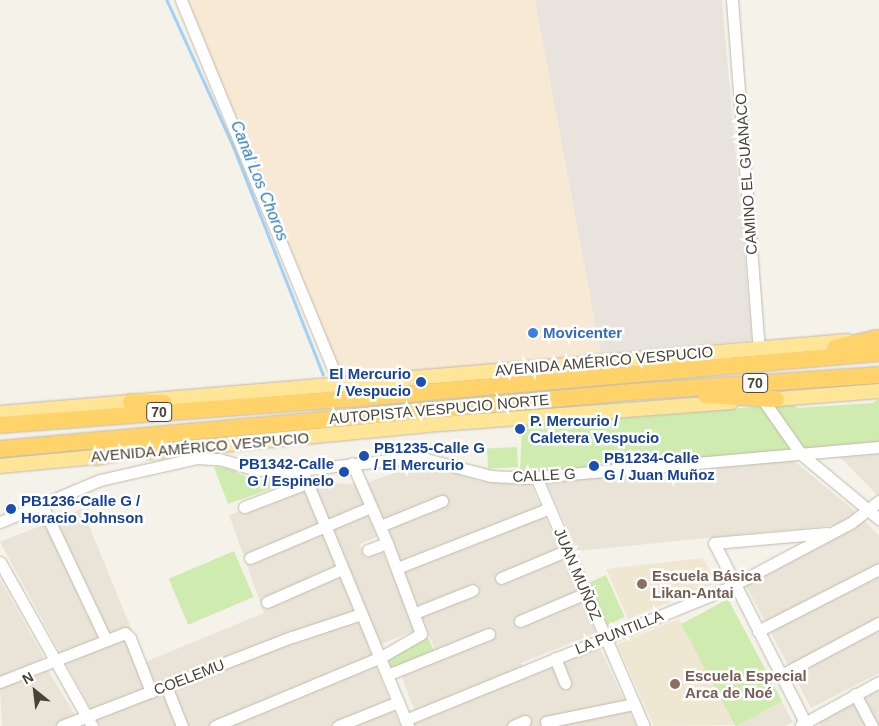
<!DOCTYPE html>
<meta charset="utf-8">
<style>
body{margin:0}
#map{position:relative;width:879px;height:726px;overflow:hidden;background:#f5f2e9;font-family:Helvetica,sans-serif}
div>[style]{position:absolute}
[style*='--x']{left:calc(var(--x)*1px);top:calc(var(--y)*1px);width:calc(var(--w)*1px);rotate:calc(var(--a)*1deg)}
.residential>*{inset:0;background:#e9e4d7}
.commercial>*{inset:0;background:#f7e9d3}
.industrial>*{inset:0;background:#e8e3dd}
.education>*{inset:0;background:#efe7d2}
.green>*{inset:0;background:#cfebb0;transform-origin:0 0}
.stream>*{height:2.5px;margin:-1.25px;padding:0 1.25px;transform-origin:1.25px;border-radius:1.25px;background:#a3d0f4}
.roads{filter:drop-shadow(0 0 1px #c1baab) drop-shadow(0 0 1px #c1baab)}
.minor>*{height:11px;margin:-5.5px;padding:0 5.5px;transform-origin:5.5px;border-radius:5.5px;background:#fff}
.major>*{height:14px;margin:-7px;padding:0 7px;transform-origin:7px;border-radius:7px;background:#ffe598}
.highway>*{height:16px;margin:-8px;padding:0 8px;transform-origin:8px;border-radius:8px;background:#ffd26a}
.dots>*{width:14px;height:14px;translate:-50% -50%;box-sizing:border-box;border:2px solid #fff;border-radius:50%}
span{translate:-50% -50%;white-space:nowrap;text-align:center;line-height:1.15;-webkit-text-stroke:5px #fff;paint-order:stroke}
.shield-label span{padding:1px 4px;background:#fff;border:1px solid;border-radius:4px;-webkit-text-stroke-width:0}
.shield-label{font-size:14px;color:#494237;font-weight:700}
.street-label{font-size:15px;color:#494237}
.shop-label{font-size:15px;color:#366cbe;font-weight:700}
.left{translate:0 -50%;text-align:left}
.transit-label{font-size:15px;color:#164399;font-weight:700}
.right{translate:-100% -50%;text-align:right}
.education-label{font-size:15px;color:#785e54;font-weight:700}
.water-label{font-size:16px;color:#2a79bb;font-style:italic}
.north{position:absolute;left:10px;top:666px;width:50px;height:50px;-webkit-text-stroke:4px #fff;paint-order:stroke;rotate:331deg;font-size:14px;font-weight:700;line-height:20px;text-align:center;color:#494237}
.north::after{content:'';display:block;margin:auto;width:18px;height:22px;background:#494237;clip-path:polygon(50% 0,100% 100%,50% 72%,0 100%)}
</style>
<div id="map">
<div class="residential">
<i style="clip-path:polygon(879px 454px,879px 497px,840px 457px)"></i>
<i style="clip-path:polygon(793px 460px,857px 513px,837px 525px,578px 551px,546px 482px)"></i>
<i style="clip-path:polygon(422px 463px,480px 481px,530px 483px,595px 631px,593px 634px,521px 663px,523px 671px,526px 676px,560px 664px,559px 661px,598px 644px,636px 726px,414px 726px,412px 720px,417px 717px,400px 673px,438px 657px,366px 483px)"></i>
<i style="clip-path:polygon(322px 483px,356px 484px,377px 537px,360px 544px,365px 558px,383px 552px,416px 630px,369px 649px,400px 726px,100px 726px,0 542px,82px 509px,145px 662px,264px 613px,229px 515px)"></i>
<i style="clip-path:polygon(864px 520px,879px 536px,879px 673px,811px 708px,745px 584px)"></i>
<i style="clip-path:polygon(0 579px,43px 656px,42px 660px,0 676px)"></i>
<i style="clip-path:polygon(47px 669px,82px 726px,2px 726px,0 687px)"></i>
<i style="clip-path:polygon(879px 690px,879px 726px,820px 726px,818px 722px)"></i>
<i style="clip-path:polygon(782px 702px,793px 722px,785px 726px,735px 726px)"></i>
</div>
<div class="commercial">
<i style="clip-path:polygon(176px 0,535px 0,601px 355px,373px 379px,341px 374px)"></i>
</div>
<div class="industrial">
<i style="clip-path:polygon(535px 0,722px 0,752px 340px,601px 355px)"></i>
</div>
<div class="education">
<i style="clip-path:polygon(703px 558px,716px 583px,628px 619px,606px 569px)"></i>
<i style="clip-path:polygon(679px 619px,738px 725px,654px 726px,617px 644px)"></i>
</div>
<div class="green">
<i style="clip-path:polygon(879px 399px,879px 444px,520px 472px,522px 426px,792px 404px,798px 408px,873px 403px)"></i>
<i style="left:517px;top:447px;width:20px;height:30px;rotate:87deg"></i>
<i style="clip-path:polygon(214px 467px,227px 468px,254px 480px,301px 478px,228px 504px)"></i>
<i style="left:234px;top:551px;width:50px;height:71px;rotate:67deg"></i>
<i style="left:606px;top:575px;width:46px;height:20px;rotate:66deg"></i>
<i style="left:728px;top:599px;width:116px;height:53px;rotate:62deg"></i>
<i style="clip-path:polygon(427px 635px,434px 651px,391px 668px,387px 657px,423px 641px)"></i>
</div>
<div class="stream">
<i style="--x:167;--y:0;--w:162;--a:65.6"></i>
<i style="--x:234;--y:148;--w:243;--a:68.5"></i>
</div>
<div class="roads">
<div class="minor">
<i style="--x:181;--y:0;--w:417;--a:67.6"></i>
<i style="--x:732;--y:0;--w:349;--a:85.6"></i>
<i style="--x:763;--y:400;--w:66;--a:54.9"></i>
<i style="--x:801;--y:454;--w:102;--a:39.8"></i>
<i style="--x:302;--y:470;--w:277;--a:67.5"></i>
<i style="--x:536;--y:477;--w:271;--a:66.6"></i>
<i style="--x:41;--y:503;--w:152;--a:64.6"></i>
<i style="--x:244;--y:507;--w:67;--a:-20.9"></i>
<i style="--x:0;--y:522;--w:108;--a:-22.8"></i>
<i style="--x:100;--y:480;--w:99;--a:-12.8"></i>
<i style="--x:197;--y:458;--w:22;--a:3"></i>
<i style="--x:219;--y:459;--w:35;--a:16"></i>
<i style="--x:253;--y:469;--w:28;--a:6"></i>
<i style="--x:281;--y:472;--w:138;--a:-6.2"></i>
<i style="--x:418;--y:457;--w:75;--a:14.6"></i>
<i style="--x:491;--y:476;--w:33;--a:3"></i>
<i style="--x:524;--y:478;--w:356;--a:-5"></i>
<i style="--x:380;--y:526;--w:67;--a:-22"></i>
<i style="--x:368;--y:550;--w:20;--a:-20"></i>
<i style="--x:250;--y:558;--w:131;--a:-22.9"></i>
<i style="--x:0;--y:562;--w:188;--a:60.7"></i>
<i style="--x:397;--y:568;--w:164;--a:-21.4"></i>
<i style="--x:501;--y:578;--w:73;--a:-22.7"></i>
<i style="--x:267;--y:602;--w:82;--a:-23.7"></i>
<i style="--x:415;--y:613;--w:62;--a:-21.6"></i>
<i style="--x:520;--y:621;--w:72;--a:-23"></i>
<i style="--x:758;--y:631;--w:136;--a:-27.1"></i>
<i style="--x:555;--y:658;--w:27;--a:68"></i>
<i style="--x:387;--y:675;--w:110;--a:-21.9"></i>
<i style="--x:781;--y:675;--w:111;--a:-28"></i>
<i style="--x:0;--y:682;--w:134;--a:-21.4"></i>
<i style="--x:125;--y:633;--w:7;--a:45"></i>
<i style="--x:130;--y:638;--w:58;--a:68.7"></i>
<i style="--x:166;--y:686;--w:43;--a:68.2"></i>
<i style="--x:855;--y:694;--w:36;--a:62"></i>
<i style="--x:405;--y:720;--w:349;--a:-22.2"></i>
<i style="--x:728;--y:588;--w:140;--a:-28"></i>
<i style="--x:852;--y:522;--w:34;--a:-38"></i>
<i style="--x:546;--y:722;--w:90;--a:-11.6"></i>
<i style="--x:801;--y:725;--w:89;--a:-28.9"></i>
<i style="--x:62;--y:726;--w:247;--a:-21.2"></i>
<i style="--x:292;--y:637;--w:73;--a:-18.4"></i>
<i style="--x:215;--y:726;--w:180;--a:-22.6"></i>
<i style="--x:381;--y:657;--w:46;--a:-29.9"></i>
<i style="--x:421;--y:634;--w:97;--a:-110.5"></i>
<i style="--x:387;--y:543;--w:87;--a:-113.6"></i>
<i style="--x:338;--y:726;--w:65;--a:-21.8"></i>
<i style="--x:513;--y:726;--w:13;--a:-23"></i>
<i style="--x:807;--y:726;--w:205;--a:-116.9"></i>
<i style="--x:714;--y:543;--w:113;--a:-5.1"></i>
</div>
<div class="major">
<i style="--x:765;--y:400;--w:114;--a:-4.5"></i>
<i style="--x:0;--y:413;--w:851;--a:-4.85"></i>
<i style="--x:148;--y:452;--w:280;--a:-5.5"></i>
<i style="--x:427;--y:425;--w:305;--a:-4.3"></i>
<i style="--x:0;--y:466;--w:106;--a:-5.4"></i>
</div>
<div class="highway">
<i style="--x:835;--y:348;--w:43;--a:-13.4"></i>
<i style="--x:706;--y:395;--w:70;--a:3.3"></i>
<i style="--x:131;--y:402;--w:33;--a:2"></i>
<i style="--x:0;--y:425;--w:349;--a:-4.3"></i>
<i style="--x:348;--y:399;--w:533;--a:-4.95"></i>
<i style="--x:0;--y:449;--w:634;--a:-5.16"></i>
<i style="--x:631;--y:392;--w:249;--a:-3.9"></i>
<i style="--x:97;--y:457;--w:63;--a:-11"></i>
</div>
</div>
<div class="dots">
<i style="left:533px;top:333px;background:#3f7fe0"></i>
<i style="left:421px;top:382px;background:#1a4fb4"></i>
<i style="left:520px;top:429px;background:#1a4fb4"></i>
<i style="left:364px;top:456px;background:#1a4fb4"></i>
<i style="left:594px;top:466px;background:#1a4fb4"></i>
<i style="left:344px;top:472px;background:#1a4fb4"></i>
<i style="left:11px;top:509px;background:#1a4fb4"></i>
<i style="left:642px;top:584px;background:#8d6e63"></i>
<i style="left:675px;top:684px;background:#8d6e63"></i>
</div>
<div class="shield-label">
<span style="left:755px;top:383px">70</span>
<span style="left:159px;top:412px">70</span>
</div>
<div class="street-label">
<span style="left:746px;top:174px;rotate:-94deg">CAMINO EL GUANACO</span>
<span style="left:604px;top:361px;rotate:-5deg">AVENIDA AMÉRICO VESPUCIO</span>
<span style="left:439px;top:409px;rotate:-5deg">AUTOPISTA VESPUCIO NORTE</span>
<span style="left:200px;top:447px;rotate:-5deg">AVENIDA AMÉRICO VESPUCIO</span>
<span style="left:544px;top:475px;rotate:-3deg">CALLE G</span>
<span style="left:578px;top:574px;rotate:67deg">JUAN MUÑOZ</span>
<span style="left:619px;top:632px;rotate:-22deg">LA PUNTILLA</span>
<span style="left:189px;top:677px;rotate:-21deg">COELEMU</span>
</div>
<div class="shop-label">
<span class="left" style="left:543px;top:333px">Movicenter</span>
</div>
<div class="transit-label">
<span class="right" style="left:411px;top:382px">El Mercurio<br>/ Vespucio</span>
<span class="left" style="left:530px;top:429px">P. Mercurio /<br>Caletera Vespucio</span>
<span class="left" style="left:374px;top:456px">PB1235-Calle G<br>/ El Mercurio</span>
<span class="left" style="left:604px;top:466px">PB1234-Calle<br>G / Juan Muñoz</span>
<span class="right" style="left:334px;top:472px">PB1342-Calle<br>G / Espinelo</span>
<span class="left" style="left:21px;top:509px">PB1236-Calle G /<br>Horacio Johnson</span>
</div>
<div class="education-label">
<span class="left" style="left:652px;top:584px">Escuela Básica<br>Likan-Antai</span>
<span class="left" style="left:685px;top:684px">Escuela Especial<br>Arca de Noé</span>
</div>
<div class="water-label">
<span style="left:259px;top:181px;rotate:68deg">Canal Los Choros</span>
</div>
<div class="north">N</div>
</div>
